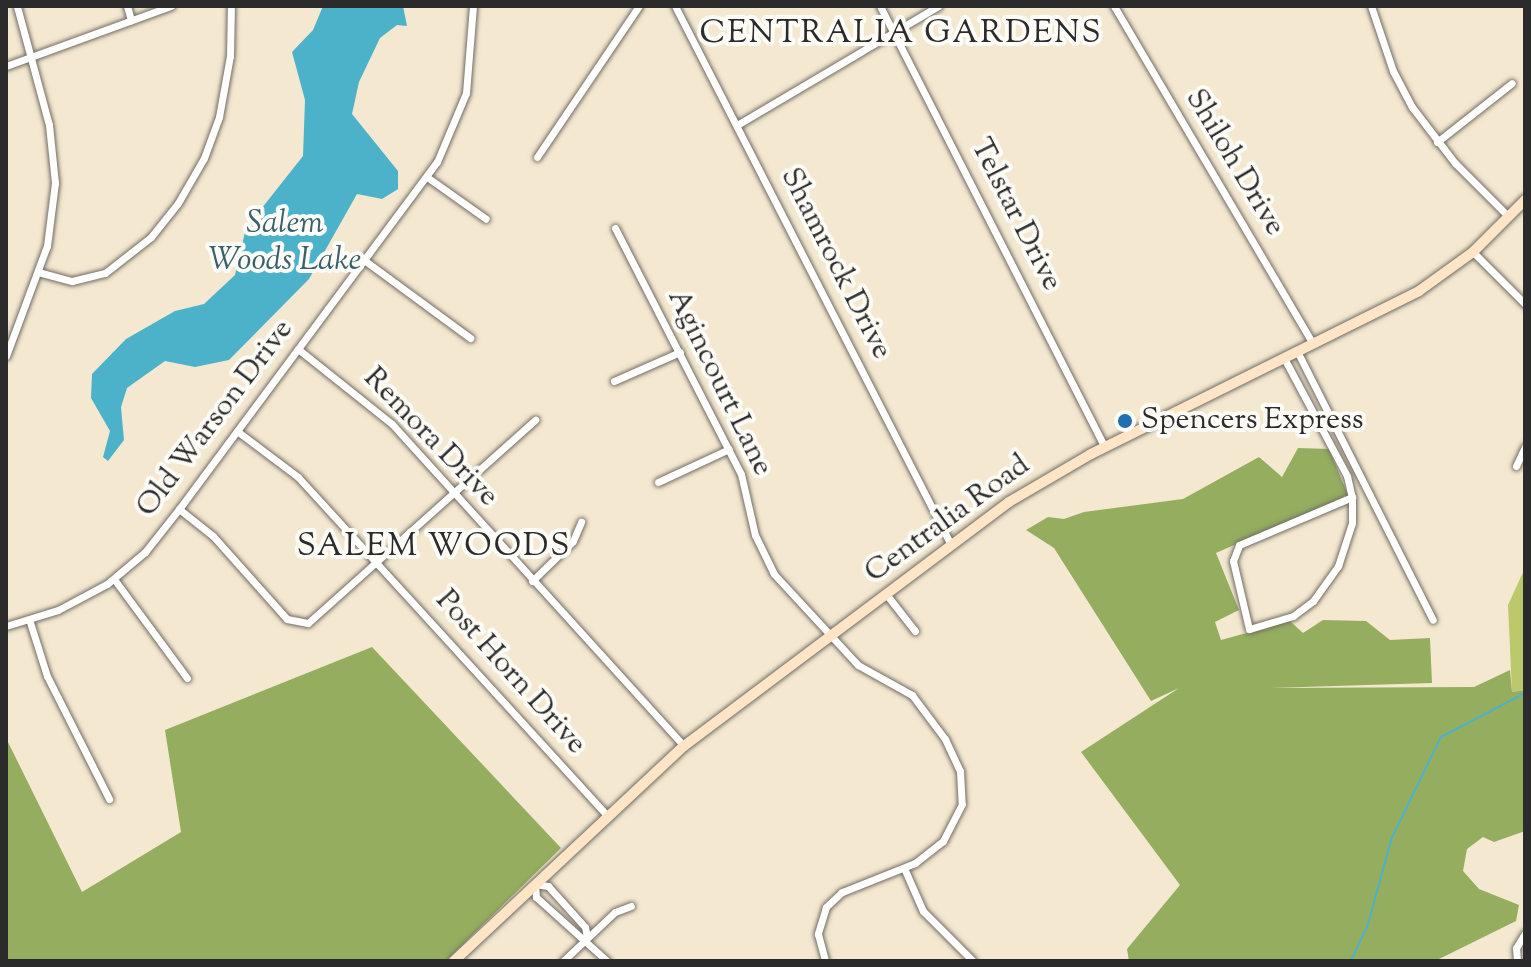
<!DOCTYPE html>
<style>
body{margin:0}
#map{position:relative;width:1531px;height:967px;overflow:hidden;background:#f4e8d0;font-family:"Sorts Mill Goudy",serif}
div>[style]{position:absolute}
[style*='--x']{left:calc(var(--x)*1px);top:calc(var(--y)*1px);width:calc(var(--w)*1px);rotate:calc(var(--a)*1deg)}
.green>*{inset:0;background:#bbc96b}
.forest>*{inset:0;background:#94ad5f}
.water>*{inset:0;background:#4cb2ca}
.stream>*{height:2px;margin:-1px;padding:0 1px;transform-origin:1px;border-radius:1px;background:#4cb2ca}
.roads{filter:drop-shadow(0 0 2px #716d65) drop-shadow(0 0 2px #716d65)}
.street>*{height:7px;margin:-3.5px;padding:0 3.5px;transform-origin:3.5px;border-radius:3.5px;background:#fff}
.secondary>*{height:10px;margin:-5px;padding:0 5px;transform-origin:5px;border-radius:5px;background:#fde5c5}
.dots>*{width:22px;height:22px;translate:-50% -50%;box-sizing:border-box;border:4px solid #fdfcf7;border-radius:50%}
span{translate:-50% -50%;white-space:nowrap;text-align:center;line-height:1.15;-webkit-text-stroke:8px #fdfcf7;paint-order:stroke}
.street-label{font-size:30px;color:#2b2b2b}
.poi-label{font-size:30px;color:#2b2b2b}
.left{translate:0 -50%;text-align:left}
.neighbourhood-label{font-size:32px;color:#2b2b2b;letter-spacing:2px}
.water-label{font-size:32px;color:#38616b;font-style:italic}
.frame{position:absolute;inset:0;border:8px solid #2b2b2b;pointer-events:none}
</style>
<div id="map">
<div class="green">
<i style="clip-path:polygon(1525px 568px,1525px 690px,1512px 692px,1508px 605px)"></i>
</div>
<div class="forest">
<i style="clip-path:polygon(1298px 448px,1329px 449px,1348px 495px,1216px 553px,1239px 610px,1215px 622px,1221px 640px,1290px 621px,1303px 633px,1323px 620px,1366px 621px,1390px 640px,1430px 638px,1432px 683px,1266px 688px,1474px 687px,1510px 670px,1512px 692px,1525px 690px,1525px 831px,1494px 842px,1483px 837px,1467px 849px,1463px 871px,1479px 889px,1519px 905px,1516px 921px,1435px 961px,1129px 961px,1127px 949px,1180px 885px,1081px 752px,1179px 688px,1151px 701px,1054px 548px,1026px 530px,1048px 517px,1064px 519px,1084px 512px,1183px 499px,1259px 457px,1282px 477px)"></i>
<i style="clip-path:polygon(372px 647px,561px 848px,446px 961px,6px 961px,6px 738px,82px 892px,181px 832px,165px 730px)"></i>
</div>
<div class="water">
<i style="clip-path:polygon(323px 6px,403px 6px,407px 26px,397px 25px,380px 38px,359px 82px,352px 114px,398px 171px,398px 189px,382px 199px,357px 194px,309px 279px,229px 360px,195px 367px,165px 361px,127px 388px,121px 407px,124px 440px,108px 461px,103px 457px,110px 431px,91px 398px,92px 374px,126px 339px,175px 311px,204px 304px,235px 275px,246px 228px,303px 156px,305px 100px,292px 52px,313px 30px)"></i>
</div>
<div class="stream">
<i style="--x:1351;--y:961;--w:41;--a:-65.3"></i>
<i style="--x:1368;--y:924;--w:90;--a:-74.6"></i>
<i style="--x:1392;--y:837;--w:111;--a:-63.9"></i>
<i style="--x:1441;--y:737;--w:95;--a:-27.6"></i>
</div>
<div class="roads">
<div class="street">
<i style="--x:127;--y:6;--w:15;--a:74"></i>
<i style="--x:675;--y:6;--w:606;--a:62.88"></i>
<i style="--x:880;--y:6;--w:495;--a:63"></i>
<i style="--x:1114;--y:6;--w:392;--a:59.5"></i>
<i style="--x:1371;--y:6;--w:69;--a:71.3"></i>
<i style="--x:1393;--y:71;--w:41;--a:62.2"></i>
<i style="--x:1412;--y:107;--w:71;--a:52.5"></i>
<i style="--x:1455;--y:163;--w:76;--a:45"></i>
<i style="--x:6;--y:66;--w:176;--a:-20"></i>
<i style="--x:737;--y:125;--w:234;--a:-30.6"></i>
<i style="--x:1437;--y:142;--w:95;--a:-38.2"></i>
<i style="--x:537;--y:157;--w:182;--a:-56"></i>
<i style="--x:427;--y:177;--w:72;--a:35.4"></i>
<i style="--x:615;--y:228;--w:276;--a:62.9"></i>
<i style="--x:741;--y:474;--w:63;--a:77.1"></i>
<i style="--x:755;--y:535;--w:43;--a:64"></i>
<i style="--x:774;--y:574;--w:124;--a:47.3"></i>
<i style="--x:858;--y:665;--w:62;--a:29.1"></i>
<i style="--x:912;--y:695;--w:55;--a:53.1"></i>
<i style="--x:945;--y:739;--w:35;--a:65"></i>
<i style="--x:960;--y:771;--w:33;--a:87"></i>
<i style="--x:962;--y:804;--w:42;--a:117.2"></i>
<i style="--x:943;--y:841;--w:36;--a:142"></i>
<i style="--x:915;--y:863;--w:79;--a:158.3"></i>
<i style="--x:842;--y:892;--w:22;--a:137"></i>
<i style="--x:826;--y:907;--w:28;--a:107"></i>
<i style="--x:818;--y:934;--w:28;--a:75"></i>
<i style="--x:1473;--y:252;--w:74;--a:45"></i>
<i style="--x:364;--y:260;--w:132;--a:36.3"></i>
<i style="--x:38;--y:272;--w:35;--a:15"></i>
<i style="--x:72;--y:281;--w:34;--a:-14"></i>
<i style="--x:105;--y:273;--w:58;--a:-38"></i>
<i style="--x:151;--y:237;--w:43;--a:-51.5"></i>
<i style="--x:178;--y:203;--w:52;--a:-60"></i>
<i style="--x:204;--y:158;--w:44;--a:-69.9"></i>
<i style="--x:219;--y:117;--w:62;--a:-79.8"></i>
<i style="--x:230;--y:56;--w:50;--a:-88.9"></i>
<i style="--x:298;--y:349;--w:120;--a:38.6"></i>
<i style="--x:392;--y:424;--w:435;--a:47.8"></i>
<i style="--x:1297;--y:351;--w:301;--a:63.2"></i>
<i style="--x:6;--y:356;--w:117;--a:-69.6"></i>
<i style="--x:47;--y:246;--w:64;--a:-82.8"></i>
<i style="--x:55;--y:183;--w:58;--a:-95.9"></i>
<i style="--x:49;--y:125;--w:123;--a:-105.1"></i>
<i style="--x:1284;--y:358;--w:134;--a:61.9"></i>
<i style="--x:1347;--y:476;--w:22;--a:77"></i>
<i style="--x:1352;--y:497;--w:26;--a:90"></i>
<i style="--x:1352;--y:523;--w:45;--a:108"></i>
<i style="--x:1338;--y:566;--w:43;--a:125.5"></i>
<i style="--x:1313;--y:601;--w:25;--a:143"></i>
<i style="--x:1293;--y:616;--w:46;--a:163.5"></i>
<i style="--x:1249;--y:629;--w:70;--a:-103.2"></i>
<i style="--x:1233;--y:561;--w:17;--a:-69"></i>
<i style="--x:1239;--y:545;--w:123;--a:-23"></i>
<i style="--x:614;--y:381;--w:72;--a:-23.7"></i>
<i style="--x:237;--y:431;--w:76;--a:37"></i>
<i style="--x:298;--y:477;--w:459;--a:47.6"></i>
<i style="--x:1516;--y:466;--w:21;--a:-65"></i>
<i style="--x:658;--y:482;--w:78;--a:-24.9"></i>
<i style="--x:179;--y:509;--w:43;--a:38.5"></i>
<i style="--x:213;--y:536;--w:111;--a:48.3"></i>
<i style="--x:287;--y:619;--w:21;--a:11"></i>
<i style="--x:308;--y:623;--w:305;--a:-41.8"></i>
<i style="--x:114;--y:579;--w:123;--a:53.6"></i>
<i style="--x:532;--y:581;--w:57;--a:-44.3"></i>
<i style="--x:573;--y:541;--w:21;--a:-67"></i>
<i style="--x:886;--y:594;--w:47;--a:51.9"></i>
<i style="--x:29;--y:619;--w:60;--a:72.5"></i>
<i style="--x:47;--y:676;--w:138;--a:63.2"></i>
<i style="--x:6;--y:626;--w:54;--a:-17.1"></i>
<i style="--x:58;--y:610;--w:55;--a:-28"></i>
<i style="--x:107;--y:584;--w:50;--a:-40.1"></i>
<i style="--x:145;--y:552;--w:55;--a:-51.7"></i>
<i style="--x:179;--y:509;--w:432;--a:-53.4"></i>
<i style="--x:437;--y:162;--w:75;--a:-67.2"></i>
<i style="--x:466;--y:93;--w:87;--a:-85.4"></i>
<i style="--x:904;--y:868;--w:47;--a:66.2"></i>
<i style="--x:923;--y:911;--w:71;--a:45"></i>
<i style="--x:587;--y:938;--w:11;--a:-100"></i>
<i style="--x:585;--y:927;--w:55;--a:-132.1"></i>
<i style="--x:548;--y:886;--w:13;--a:-171"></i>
<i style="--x:535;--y:884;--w:13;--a:86"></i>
<i style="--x:536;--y:897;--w:96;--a:42"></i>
<i style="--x:563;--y:961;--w:71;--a:-43.3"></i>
<i style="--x:615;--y:912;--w:17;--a:-21"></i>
<i style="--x:1517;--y:961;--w:13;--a:-94"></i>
<i style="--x:1516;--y:948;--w:17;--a:-59"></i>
</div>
<div class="secondary">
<i style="--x:454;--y:961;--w:315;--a:-43.1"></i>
<i style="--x:684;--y:746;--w:406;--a:-36.9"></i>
<i style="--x:1009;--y:502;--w:95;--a:-30.3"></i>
<i style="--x:1091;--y:454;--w:366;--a:-26.4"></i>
<i style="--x:1419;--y:291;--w:67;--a:-35.8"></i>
<i style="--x:1473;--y:252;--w:74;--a:-45"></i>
</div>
</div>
<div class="dots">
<i style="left:1125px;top:421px;background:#1f6fb2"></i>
</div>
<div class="street-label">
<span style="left:1234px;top:163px;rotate:59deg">Shiloh Drive</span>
<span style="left:1015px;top:215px;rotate:63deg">Telstar Drive</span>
<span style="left:835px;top:264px;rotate:63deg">Shamrock Drive</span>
<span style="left:719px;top:383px;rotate:64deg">Agincourt Lane</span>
<span style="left:216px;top:419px;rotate:-53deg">Old Warson Drive</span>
<span style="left:430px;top:438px;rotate:46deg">Remora Drive</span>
<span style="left:948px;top:520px;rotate:-36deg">Centralia Road</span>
<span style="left:510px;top:673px;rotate:48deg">Post Horn Drive</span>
</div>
<div class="poi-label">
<span class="left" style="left:1141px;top:421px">Spencers Express</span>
</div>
<div class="neighbourhood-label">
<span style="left:901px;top:34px">CENTRALIA GARDENS</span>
<span style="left:434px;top:547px">SALEM WOODS</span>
</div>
<div class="water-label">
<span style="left:285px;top:243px">Salem<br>Woods Lake</span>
</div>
<div class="frame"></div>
</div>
